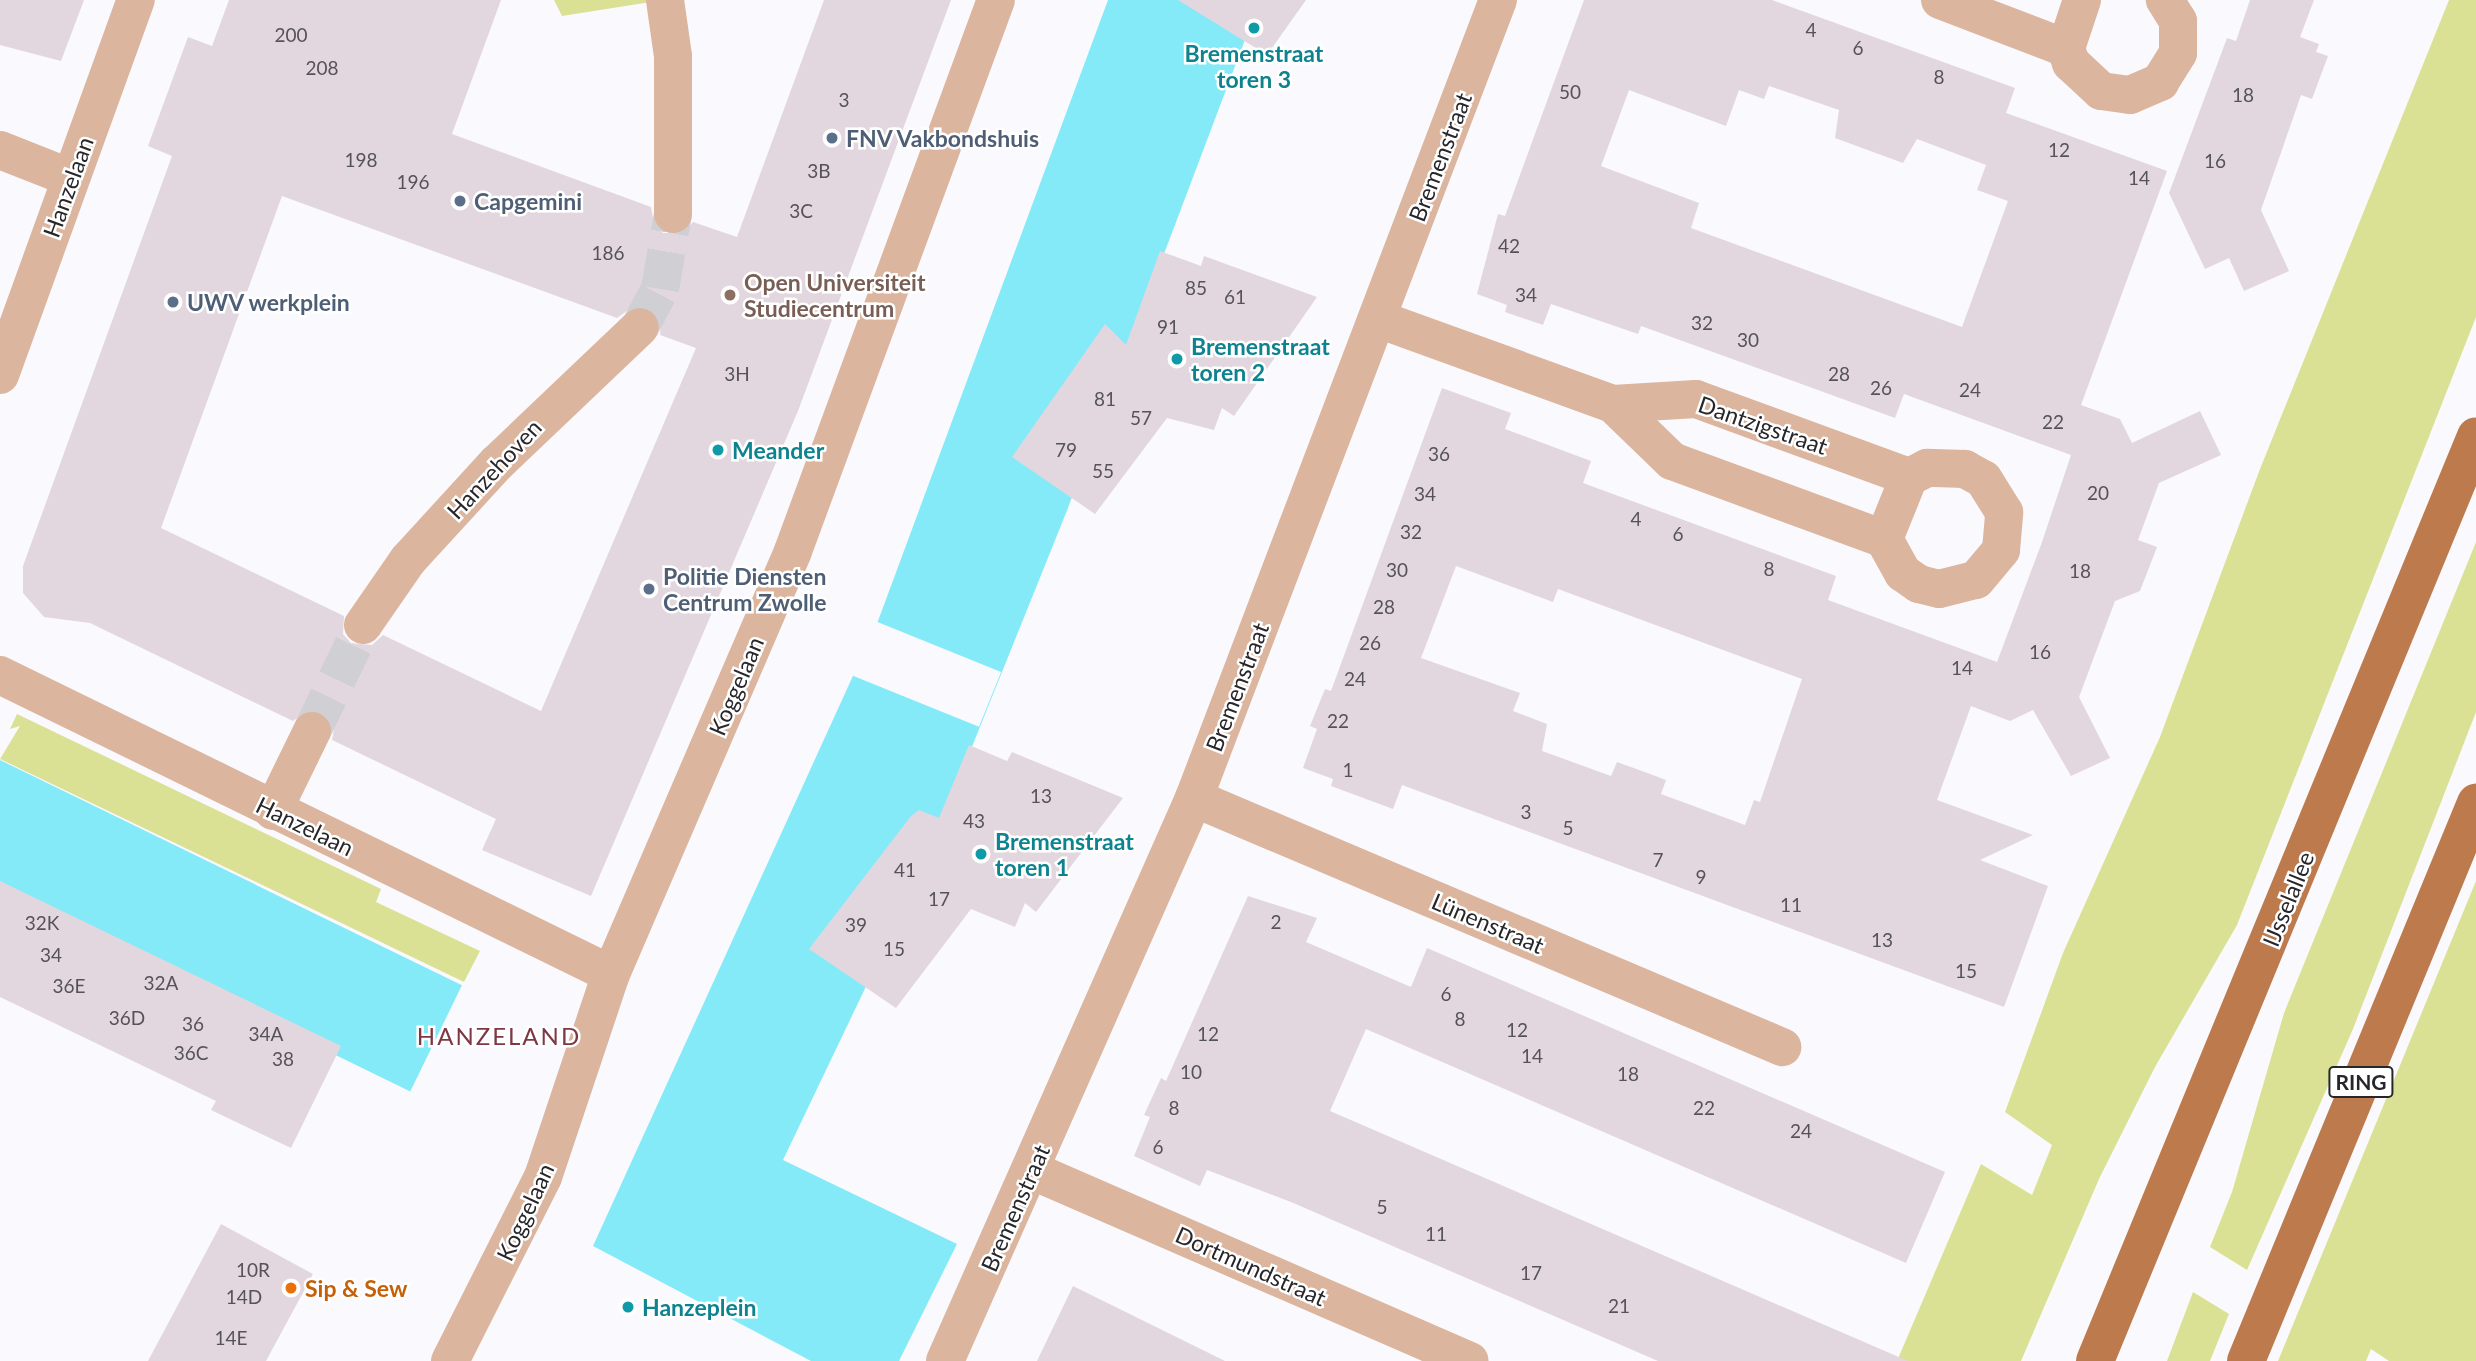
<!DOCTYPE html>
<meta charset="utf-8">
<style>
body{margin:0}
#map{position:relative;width:2476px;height:1361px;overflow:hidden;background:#faf9fe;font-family:Lato,sans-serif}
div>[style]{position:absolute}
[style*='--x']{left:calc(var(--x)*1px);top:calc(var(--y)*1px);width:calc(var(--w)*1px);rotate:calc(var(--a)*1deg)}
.green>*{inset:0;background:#dbe194}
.water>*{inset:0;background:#84eaf8;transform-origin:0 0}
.pier>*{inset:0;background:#faf9fe;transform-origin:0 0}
.building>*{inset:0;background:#e2d7df}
.minor-tunnel>*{height:38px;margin-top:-19px;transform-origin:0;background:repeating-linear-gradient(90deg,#d0cfd4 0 38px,transparent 0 57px)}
.minor>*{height:38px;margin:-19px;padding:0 19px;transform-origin:19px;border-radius:19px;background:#dbb59e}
.major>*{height:38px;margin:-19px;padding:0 19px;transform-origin:19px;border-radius:19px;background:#bc7a4d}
.dots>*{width:19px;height:19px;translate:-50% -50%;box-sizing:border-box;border:4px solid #fff;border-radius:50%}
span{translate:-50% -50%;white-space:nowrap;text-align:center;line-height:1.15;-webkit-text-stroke:5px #fff;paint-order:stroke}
.number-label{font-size:19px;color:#565358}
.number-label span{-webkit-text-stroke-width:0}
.shield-label span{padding:2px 5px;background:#fff;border:2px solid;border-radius:5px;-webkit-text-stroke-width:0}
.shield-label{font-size:21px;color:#27272b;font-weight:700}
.culture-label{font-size:23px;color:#0d838f;font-weight:700}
.left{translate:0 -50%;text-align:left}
.service-label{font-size:23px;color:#4e5e75;font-weight:700}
.street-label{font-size:23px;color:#27272b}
.education-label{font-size:23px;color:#785e54;font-weight:700}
.food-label{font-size:23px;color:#c56008;font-weight:700}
.neighbourhood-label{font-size:24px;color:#7e3744;letter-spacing:2px}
</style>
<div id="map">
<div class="green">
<i style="clip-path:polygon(554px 0,651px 0,651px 2px,562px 16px)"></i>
<i style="clip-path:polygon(2449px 0,2476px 0,2476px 317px,2237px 925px,2155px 1067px,2099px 1179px,2021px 1361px,1897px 1361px,1981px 1164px,2032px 1195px,2052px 1145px,2005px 1112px,2063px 953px,2160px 737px,2260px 469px)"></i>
<i style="clip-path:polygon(2476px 542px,2476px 712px,2353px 1029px,2247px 1270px,2210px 1247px,2232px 1192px,2284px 1013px)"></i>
<i style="clip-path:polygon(17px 714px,381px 889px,376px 902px,480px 951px,464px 982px,0 759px,20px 726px,10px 729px)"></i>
<i style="clip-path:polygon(2476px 881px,2476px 1361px,2389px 1361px,2371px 1349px,2366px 1361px,2278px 1361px)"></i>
<i style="clip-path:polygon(2193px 1292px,2229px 1314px,2210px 1361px,2167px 1361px)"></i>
</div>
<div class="water">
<i style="clip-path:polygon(1108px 0,1260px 0,1066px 513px,926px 861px,783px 1160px,957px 1244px,899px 1361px,811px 1361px,593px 1246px,878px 621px)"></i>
<i style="left:0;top:760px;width:514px;height:118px;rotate:26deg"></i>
</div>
<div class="pier">
<i style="left:875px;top:621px;width:136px;height:59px;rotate:22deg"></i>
</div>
<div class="building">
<i style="clip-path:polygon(0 0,84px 0,61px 61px,0 45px)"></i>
<i style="clip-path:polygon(evenodd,229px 0,501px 0,452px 134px,651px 207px,654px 224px,663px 233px,683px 233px,693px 222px,737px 237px,824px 0,951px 0,798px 411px,591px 896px,482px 850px,496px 819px,332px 740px,334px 729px,322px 712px,310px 709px,293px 721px,90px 623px,44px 617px,23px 593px,23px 566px,172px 156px,148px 146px,188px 37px,212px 46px,229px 0,282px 196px,617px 318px,634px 306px,647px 306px,661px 321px,660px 335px,696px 348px,541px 711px,383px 635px,372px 645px,351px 643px,343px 634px,344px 616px,161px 528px,282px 196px)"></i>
<i style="clip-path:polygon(1178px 0,1306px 0,1267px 55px)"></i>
<i style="clip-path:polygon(evenodd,1584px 0,1772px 0,2015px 88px,2006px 113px,2167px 171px,2081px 405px,2120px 419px,2132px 443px,2200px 411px,2221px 455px,2159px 483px,2138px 540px,2157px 547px,2140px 591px,2115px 601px,2079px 697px,2110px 758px,2071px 776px,2033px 710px,2010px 721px,1971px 706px,1937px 800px,2033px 835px,1980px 860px,2048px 886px,2004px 1007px,1402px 785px,1393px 809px,1331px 786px,1333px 779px,1303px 768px,1317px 729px,1310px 726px,1325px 689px,1331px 691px,1442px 388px,1511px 413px,1505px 429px,1591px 461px,1583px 483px,1836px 576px,1828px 600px,1997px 662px,2042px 542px,2071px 455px,1904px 394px,1895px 418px,1641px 326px,1638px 334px,1551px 304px,1543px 325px,1505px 312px,1507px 305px,1477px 294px,1498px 214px,1505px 216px,1584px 0,1769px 86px,1839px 110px,1835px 138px,1903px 163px,1917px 139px,1986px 165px,1977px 190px,2008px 201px,1962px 327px,1691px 228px,1699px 203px,1601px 166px,1629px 90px,1726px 126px,1739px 90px,1764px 99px,1769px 86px,1584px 0,1456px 566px,1553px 602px,1558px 589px,1802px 679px,1760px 802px,1754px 800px,1745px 825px,1661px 794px,1666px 780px,1642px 771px,1617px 762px,1611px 776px,1542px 751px,1547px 724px,1513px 711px,1520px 693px,1421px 658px,1456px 566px)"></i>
<i style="clip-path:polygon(2250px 0,2314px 0,2300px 37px,2319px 44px,2316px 52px,2328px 56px,2312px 99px,2301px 95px,2261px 210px,2289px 271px,2244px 291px,2229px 258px,2205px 269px,2169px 193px,2227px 38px,2236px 41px)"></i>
<i style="clip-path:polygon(1160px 251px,1201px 266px,1204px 256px,1317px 297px,1234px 416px,1222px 408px,1214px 430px,1167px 418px,1095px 514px,1012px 457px,1105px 324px,1126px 345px)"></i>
<i style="clip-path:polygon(969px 745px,1007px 761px,1012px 752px,1123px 798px,1036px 912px,1025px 903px,1015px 927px,971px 909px,896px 1008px,809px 949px,911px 816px,919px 810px,939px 818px)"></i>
<i style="clip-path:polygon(0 881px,341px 1046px,291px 1148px,211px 1110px,216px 1101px,0 997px)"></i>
<i style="clip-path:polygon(1248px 896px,1317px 918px,1306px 942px,1411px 987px,1427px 948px,1945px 1172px,1906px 1263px,1366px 1029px,1330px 1111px,1908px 1361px,1658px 1361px,1291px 1202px,1207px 1170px,1200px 1186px,1134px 1156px,1150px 1117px,1144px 1115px,1161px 1078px,1166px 1081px)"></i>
<i style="clip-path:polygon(221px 1224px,313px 1274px,266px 1361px,148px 1361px)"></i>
<i style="clip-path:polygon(1073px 1286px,1225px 1361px,1037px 1361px)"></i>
</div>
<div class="minor-tunnel">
<i style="--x:640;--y:327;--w:43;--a:-62.2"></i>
<i style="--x:660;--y:289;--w:76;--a:-80.2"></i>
<i style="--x:312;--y:731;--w:118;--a:-64.3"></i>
</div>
<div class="minor">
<i style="--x:665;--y:0;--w:57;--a:81.9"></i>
<i style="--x:673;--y:56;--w:158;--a:90"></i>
<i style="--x:1940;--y:0;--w:135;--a:20.9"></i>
<i style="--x:2082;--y:0;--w:51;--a:108.4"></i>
<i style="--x:2066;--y:48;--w:16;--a:72"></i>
<i style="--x:2071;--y:63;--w:41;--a:43"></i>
<i style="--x:2101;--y:91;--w:29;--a:8"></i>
<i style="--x:2130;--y:95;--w:33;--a:-23"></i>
<i style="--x:2160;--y:82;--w:34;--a:-58"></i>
<i style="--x:2178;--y:53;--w:32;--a:-90"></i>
<i style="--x:2178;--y:21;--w:25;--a:-122"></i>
<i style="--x:0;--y:150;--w:76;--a:21.5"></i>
<i style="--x:1378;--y:319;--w:250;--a:19.9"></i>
<i style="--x:1613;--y:404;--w:82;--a:44"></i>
<i style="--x:1672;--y:461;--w:226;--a:20.2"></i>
<i style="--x:1884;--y:539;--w:39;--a:61"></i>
<i style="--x:1903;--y:573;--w:19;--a:35"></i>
<i style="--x:1919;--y:584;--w:21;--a:14"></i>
<i style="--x:1939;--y:589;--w:38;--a:-14"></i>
<i style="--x:1976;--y:580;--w:39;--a:-50"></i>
<i style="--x:2001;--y:550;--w:38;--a:-85"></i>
<i style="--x:2004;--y:512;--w:39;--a:-122"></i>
<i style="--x:1983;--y:479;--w:21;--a:-151"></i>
<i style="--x:1965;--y:469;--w:38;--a:-178"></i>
<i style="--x:1927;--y:468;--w:20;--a:153"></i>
<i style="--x:1909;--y:477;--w:67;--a:112"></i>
<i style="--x:0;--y:375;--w:399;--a:-70.1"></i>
<i style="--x:1613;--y:404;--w:83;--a:-3.4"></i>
<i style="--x:1696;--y:399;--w:227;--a:20.1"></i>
<i style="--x:363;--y:625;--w:79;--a:-55.3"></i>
<i style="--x:408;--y:560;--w:132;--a:-47.5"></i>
<i style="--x:497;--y:463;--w:197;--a:-43.6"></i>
<i style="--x:0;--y:675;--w:680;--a:26.08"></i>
<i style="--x:1194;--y:798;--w:639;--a:22.95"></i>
<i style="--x:273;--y:811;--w:89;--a:-64"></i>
<i style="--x:1033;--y:1171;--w:476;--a:23.5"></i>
<i style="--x:450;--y:1361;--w:206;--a:-63.2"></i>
<i style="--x:543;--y:1177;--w:214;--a:-71.5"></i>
<i style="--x:611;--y:974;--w:460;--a:-66.7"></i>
<i style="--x:793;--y:551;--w:587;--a:-69.78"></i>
<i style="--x:945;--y:1361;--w:616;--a:-66.14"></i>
<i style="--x:1194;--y:798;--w:854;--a:-69.15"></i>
</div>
<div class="major">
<i style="--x:2095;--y:1361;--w:1000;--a:-67.61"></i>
<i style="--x:2246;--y:1361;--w:604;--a:-67.6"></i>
</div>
<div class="dots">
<i style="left:1254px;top:28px;background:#0f9aa8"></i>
<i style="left:832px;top:138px;background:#5c6f8a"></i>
<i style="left:460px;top:201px;background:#5c6f8a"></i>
<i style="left:730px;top:295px;background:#8d6e63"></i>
<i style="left:173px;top:302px;background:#5c6f8a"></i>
<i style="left:1177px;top:359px;background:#0f9aa8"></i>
<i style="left:718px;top:450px;background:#0f9aa8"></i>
<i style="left:649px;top:589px;background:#5c6f8a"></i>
<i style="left:981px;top:854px;background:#0f9aa8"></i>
<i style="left:291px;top:1288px;background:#e8710a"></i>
<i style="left:628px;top:1307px;background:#0f9aa8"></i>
</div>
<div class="number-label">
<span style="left:1811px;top:30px">4</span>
<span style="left:291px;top:35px">200</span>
<span style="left:1858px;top:48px">6</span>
<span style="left:322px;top:68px">208</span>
<span style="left:1939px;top:77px">8</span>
<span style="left:1570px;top:92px">50</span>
<span style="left:2243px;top:95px">18</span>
<span style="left:844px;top:100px">3</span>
<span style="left:2059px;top:150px">12</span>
<span style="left:361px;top:160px">198</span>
<span style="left:2215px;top:161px">16</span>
<span style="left:819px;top:171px">3B</span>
<span style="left:2139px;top:178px">14</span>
<span style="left:413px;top:182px">196</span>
<span style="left:801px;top:211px">3C</span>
<span style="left:1509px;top:246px">42</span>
<span style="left:608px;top:253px">186</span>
<span style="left:1196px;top:288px">85</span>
<span style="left:1526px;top:295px">34</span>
<span style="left:1235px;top:297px">61</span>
<span style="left:1702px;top:323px">32</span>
<span style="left:1168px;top:327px">91</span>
<span style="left:1748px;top:340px">30</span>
<span style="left:737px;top:374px">3H</span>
<span style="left:1839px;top:374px">28</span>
<span style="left:1881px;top:388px">26</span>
<span style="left:1970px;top:390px">24</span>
<span style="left:1105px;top:399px">81</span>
<span style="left:1141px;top:418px">57</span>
<span style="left:2053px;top:422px">22</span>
<span style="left:1066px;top:450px">79</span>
<span style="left:1439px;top:454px">36</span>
<span style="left:1103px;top:471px">55</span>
<span style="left:2098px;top:493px">20</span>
<span style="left:1425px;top:494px">34</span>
<span style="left:1636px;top:519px">4</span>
<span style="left:1411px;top:532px">32</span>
<span style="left:1678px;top:534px">6</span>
<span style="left:1769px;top:569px">8</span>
<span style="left:1397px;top:570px">30</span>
<span style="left:2080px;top:571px">18</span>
<span style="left:1384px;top:607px">28</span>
<span style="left:1370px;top:643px">26</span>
<span style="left:2040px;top:652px">16</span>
<span style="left:1962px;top:668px">14</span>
<span style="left:1355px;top:679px">24</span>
<span style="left:1338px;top:721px">22</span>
<span style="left:1348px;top:770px">1</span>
<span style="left:1041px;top:796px">13</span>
<span style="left:1526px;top:812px">3</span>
<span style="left:974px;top:821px">43</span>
<span style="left:1568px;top:828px">5</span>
<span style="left:1658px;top:860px">7</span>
<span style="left:905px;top:870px">41</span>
<span style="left:1701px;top:877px">9</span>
<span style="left:939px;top:899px">17</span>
<span style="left:1791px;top:905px">11</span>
<span style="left:1276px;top:922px">2</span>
<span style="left:42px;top:923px">32K</span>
<span style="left:856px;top:925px">39</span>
<span style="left:1882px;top:940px">13</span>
<span style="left:894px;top:949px">15</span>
<span style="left:51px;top:955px">34</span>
<span style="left:1966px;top:971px">15</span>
<span style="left:161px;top:983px">32A</span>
<span style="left:69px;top:986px">36E</span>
<span style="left:1446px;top:994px">6</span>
<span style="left:127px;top:1018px">36D</span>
<span style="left:1460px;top:1019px">8</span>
<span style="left:193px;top:1024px">36</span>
<span style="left:1517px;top:1030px">12</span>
<span style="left:266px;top:1034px">34A</span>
<span style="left:1208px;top:1034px">12</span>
<span style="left:191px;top:1053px">36C</span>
<span style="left:1532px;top:1056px">14</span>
<span style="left:283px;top:1059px">38</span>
<span style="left:1191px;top:1072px">10</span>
<span style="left:1628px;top:1074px">18</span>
<span style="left:1174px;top:1108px">8</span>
<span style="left:1704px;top:1108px">22</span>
<span style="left:1801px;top:1131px">24</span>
<span style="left:1158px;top:1147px">6</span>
<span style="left:1382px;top:1207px">5</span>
<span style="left:1436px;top:1234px">11</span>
<span style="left:253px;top:1270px">10R</span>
<span style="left:1531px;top:1273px">17</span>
<span style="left:244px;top:1297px">14D</span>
<span style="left:1619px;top:1306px">21</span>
<span style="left:231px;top:1338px">14E</span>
</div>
<div class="shield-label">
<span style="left:2361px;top:1082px">RING</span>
</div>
<div class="culture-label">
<span style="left:1254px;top:66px">Bremenstraat<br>toren 3</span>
<span class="left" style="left:1191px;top:359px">Bremenstraat<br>toren 2</span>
<span class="left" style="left:732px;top:450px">Meander</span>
<span class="left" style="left:995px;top:854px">Bremenstraat<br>toren 1</span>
<span class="left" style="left:642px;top:1307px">Hanzeplein</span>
</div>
<div class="service-label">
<span class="left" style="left:846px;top:138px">FNV Vakbondshuis</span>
<span class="left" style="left:474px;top:201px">Capgemini</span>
<span class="left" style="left:187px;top:302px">UWV werkplein</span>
<span class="left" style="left:663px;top:589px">Politie Diensten<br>Centrum Zwolle</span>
</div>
<div class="street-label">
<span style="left:1440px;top:157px;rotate:-69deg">Bremenstraat</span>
<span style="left:68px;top:187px;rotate:-70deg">Hanzelaan</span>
<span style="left:1763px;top:425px;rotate:19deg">Dantzigstraat</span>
<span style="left:494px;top:469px;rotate:-47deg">Hanzehoven</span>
<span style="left:736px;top:686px;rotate:-67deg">Koggelaan</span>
<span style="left:1237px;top:687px;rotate:-69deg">Bremenstraat</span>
<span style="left:305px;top:826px;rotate:26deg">Hanzelaan</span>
<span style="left:2288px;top:899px;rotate:-68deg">IJsselallee</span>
<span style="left:1488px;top:923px;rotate:23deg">Lünenstraat</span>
<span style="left:1015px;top:1208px;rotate:-66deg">Bremenstraat</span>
<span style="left:525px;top:1212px;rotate:-65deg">Koggelaan</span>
<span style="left:1251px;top:1266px;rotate:24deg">Dortmundstraat</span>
</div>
<div class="education-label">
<span class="left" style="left:744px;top:295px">Open Universiteit<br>Studiecentrum</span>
</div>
<div class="food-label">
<span class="left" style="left:305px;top:1288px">Sip &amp; Sew</span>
</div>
<div class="neighbourhood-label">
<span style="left:499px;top:1036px">HANZELAND</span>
</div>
</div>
